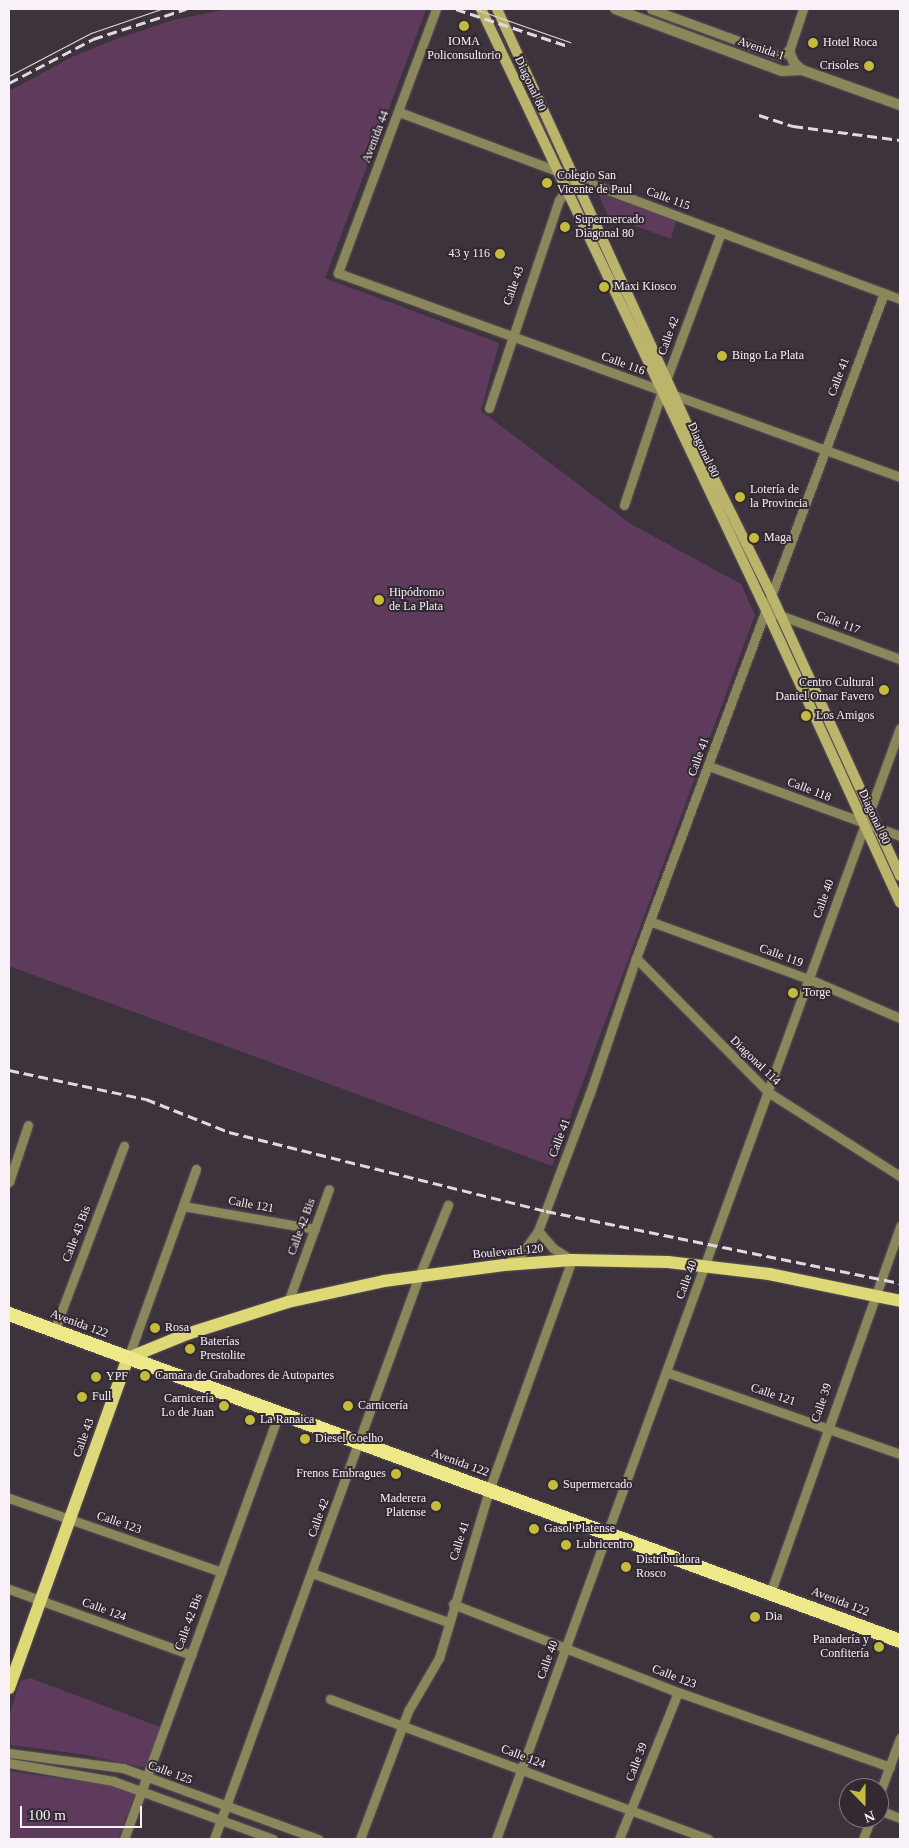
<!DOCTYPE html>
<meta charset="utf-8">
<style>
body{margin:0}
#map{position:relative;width:909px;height:1848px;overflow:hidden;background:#3d333c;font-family:"Times New Roman",serif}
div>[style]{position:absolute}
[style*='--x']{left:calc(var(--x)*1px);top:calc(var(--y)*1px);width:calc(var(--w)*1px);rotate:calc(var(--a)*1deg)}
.green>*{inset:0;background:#5e3a5c}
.roads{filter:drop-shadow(0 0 1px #5b515a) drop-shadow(0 0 1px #5b515a)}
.minor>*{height:9px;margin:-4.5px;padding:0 4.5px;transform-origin:4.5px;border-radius:4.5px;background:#8a885a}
.tertiary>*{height:10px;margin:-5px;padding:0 5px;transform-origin:5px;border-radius:5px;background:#8a885a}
.secondary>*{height:10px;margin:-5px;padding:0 5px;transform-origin:5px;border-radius:5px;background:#bab56b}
.primary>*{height:12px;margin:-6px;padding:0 6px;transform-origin:6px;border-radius:6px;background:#ded876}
.trunk>*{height:14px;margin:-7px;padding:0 7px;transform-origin:7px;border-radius:7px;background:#eee888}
.tram>*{height:1px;margin:-0.5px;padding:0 0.5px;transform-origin:0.5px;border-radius:0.5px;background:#e0d8df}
.rail>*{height:2.5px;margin-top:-1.25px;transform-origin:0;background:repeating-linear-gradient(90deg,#e0d8df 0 10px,transparent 0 15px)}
.dots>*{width:14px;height:14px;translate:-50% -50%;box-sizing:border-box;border:2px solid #332932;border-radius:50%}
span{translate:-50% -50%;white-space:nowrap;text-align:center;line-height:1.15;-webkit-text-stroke:4px #332932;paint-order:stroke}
.poi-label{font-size:12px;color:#f8f1f7}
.left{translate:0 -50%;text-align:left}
.right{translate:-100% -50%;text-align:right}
.street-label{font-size:12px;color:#f8f1f7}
.frame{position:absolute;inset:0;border:10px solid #f8f1f7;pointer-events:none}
.north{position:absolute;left:839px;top:1778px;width:50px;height:50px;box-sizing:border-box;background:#332932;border:1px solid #827981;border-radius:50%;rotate:158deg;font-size:14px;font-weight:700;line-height:20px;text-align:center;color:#f8f1f7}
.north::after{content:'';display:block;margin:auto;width:18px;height:22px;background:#c5bc3d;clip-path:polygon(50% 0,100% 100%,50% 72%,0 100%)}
.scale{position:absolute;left:20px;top:1806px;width:122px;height:22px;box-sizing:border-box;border:2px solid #f8f1f7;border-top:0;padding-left:6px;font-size:15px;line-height:18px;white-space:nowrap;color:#f8f1f7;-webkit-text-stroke:4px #332932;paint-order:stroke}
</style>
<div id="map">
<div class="green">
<i style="clip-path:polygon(228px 9px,426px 10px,325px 278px,499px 343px,481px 411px,631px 524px,741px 584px,755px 615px,552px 1166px,9px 966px,9px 91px,72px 57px,116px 39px,173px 20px)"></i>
<i style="clip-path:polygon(598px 193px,676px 221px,671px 239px,608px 216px)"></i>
<i style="clip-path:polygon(30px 1678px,163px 1728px,147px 1768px,86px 1755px,11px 1745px,9px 1716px,20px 1681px)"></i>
<i style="clip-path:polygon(9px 1771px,132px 1789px,135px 1794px,118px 1839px,9px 1839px)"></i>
</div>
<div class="roads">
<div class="minor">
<i style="--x:436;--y:9;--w:282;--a:110.4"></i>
<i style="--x:338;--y:273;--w:598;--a:19.95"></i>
<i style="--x:651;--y:9;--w:137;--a:20"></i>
<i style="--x:780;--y:56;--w:10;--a:-29"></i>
<i style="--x:789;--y:51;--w:44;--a:-71.6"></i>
<i style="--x:399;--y:112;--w:535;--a:20.47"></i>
<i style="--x:489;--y:408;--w:219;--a:-71.4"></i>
<i style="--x:559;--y:200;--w:27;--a:-54"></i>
<i style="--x:624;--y:505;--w:120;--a:-71.6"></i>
<i style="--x:662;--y:391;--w:170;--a:-69.6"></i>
<i style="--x:766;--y:610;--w:143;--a:20.1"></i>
<i style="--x:709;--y:766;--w:203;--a:20.1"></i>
<i style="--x:652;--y:922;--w:167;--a:20"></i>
<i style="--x:809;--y:979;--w:99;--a:23.2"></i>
<i style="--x:636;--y:958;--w:188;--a:45.4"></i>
<i style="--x:768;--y:1092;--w:156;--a:32.5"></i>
<i style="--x:9;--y:1182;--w:60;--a:-71.6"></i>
<i style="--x:183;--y:1206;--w:134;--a:9.9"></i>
<i style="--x:506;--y:1264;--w:19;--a:-35"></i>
<i style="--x:522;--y:1253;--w:27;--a:-54"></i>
<i style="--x:538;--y:1231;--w:147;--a:-69.4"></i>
<i style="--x:590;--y:1093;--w:143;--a:-71.2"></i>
<i style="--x:636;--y:958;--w:710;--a:-69.55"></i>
<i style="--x:288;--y:1302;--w:120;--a:-70.1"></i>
<i style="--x:54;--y:1331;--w:198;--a:-69.3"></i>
<i style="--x:128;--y:1358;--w:201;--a:-70.2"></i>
<i style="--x:666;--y:1372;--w:248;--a:19.3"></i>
<i style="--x:9;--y:1498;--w:225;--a:19.2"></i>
<i style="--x:312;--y:1573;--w:145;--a:19.8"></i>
<i style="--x:9;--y:1589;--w:194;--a:19.9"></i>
<i style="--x:771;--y:1591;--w:387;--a:-70.5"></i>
<i style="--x:453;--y:1604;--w:242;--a:21.4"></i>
<i style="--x:678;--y:1692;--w:225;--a:19.5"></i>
<i style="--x:330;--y:1699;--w:403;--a:20.3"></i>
<i style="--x:9;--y:1753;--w:115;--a:7.5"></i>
<i style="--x:123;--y:1768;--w:208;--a:20"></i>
<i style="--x:9;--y:1763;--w:106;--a:9.8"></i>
<i style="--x:113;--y:1781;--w:170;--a:19.9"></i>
<i style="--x:879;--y:1795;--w:61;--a:-69.8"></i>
<i style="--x:879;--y:1810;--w:22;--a:21"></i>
<i style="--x:124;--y:1839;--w:453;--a:-70"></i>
<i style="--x:214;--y:1839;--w:599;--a:-69.99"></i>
<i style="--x:419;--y:1276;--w:77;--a:-67.8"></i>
<i style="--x:360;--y:1839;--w:137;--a:-69.4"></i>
<i style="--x:408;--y:1711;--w:61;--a:-59.7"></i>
<i style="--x:439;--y:1658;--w:175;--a:-73.4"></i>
<i style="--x:489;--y:1490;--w:245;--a:-70.2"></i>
<i style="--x:572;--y:1260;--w:22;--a:-148"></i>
<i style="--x:553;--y:1248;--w:23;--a:-131"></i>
<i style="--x:496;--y:1839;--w:1182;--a:-70.02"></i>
<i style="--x:619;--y:1839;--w:158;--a:-68.1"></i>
<i style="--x:863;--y:1839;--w:22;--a:-69"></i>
</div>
<div class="tertiary">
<i style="--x:615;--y:9;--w:178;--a:20.4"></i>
<i style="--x:782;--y:71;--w:20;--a:-3"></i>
<i style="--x:802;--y:70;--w:104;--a:19.7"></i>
<i style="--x:789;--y:51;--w:13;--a:67"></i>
<i style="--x:794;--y:63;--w:11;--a:41"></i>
</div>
<div class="secondary">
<i style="--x:481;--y:9;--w:665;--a:64.63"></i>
<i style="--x:766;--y:610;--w:322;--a:65.4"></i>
<i style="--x:497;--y:9;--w:461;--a:65.4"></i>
<i style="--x:689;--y:428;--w:185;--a:63.7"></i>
<i style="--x:771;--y:594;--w:310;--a:65.4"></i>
</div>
<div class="primary">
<i style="--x:9;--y:1688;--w:351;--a:-70.2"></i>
<i style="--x:128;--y:1358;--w:64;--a:-22.1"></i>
<i style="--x:187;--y:1334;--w:106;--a:-17.6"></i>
<i style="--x:288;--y:1302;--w:98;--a:-12.3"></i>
<i style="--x:384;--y:1281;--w:121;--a:-7.6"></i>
<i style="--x:504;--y:1265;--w:68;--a:-4.2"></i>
<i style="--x:572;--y:1260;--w:96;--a:1.2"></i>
<i style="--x:668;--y:1262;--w:102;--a:6.8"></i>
<i style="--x:769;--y:1274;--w:134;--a:11.6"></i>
</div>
<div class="trunk">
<i style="--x:9;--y:1314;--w:949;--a:20.15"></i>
</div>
</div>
<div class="tram">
<i style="--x:475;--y:9;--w:101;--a:19.2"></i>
<i style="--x:9;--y:76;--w:93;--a:-27.7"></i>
<i style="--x:91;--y:33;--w:74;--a:-18.9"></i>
</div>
<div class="rail">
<i style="--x:456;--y:9;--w:118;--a:18.3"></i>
<i style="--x:9;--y:83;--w:95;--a:-27.6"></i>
<i style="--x:93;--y:39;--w:98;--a:-17.9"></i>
<i style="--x:759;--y:115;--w:36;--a:18"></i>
<i style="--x:793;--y:126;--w:108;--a:7.5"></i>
<i style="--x:9;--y:1070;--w:140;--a:12"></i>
<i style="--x:146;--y:1099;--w:89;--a:21.7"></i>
<i style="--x:229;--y:1132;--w:327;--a:14"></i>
<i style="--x:546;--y:1211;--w:361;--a:11.5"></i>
</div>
<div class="dots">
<i style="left:464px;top:26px;background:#c5bc3d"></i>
<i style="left:813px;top:43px;background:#c5bc3d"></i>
<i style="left:869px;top:66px;background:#c5bc3d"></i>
<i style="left:547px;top:183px;background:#c5bc3d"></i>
<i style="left:565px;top:227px;background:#c5bc3d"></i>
<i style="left:500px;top:254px;background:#c5bc3d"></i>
<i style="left:604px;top:287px;background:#c5bc3d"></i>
<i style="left:722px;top:356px;background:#c5bc3d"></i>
<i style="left:740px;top:497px;background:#c5bc3d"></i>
<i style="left:754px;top:538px;background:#c5bc3d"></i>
<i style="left:379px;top:600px;background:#c5bc3d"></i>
<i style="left:884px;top:690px;background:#c5bc3d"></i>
<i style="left:806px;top:716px;background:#c5bc3d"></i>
<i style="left:793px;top:993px;background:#c5bc3d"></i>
<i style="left:155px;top:1328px;background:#c5bc3d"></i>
<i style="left:190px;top:1349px;background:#c5bc3d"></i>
<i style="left:145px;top:1376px;background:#c5bc3d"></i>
<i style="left:96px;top:1377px;background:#c5bc3d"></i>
<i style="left:82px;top:1397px;background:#c5bc3d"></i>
<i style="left:224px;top:1406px;background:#c5bc3d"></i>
<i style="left:348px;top:1406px;background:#c5bc3d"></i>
<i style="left:250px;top:1420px;background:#c5bc3d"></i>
<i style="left:305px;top:1439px;background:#c5bc3d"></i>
<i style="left:396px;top:1474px;background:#c5bc3d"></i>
<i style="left:553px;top:1485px;background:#c5bc3d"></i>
<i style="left:436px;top:1506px;background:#c5bc3d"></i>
<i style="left:534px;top:1529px;background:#c5bc3d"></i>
<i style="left:566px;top:1545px;background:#c5bc3d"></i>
<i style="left:626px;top:1567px;background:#c5bc3d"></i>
<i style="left:755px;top:1617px;background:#c5bc3d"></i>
<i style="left:879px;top:1647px;background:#c5bc3d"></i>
</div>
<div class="poi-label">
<span style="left:464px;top:49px">IOMA<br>Policonsultorio</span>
<span class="left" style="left:823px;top:43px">Hotel Roca</span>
<span class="right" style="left:859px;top:66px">Crisoles</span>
<span class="left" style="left:557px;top:183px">Colegio San<br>Vicente de Paul</span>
<span class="left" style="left:575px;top:227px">Supermercado<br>Diagonal 80</span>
<span class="right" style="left:490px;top:254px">43 y 116</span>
<span class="left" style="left:614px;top:287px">Maxi Kiosco</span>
<span class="left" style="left:732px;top:356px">Bingo La Plata</span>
<span class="left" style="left:750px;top:497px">Lotería de<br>la Provincia</span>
<span class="left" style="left:764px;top:538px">Maga</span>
<span class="left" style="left:389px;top:600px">Hipódromo<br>de La Plata</span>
<span class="right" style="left:874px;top:690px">Centro Cultural<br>Daniel Omar Favero</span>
<span class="left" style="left:816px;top:716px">Los Amigos</span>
<span class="left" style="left:803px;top:993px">Torge</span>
<span class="left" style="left:165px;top:1328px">Rosa</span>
<span class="left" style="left:200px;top:1349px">Baterías<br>Prestolite</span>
<span class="left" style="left:155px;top:1376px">Camara de Grabadores de Autopartes</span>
<span class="left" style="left:106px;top:1377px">YPF</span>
<span class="left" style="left:92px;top:1397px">Full</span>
<span class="right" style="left:214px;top:1406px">Carnicería<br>Lo de Juan</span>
<span class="left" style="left:358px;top:1406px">Carnicería</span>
<span class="left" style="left:260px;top:1420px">La Ranaica</span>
<span class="left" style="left:315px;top:1439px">Diesel Coelho</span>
<span class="right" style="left:386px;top:1474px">Frenos Embragues</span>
<span class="left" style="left:563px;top:1485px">Supermercado</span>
<span class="right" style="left:426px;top:1506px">Maderera<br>Platense</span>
<span class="left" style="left:544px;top:1529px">Gasol Platense</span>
<span class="left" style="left:576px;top:1545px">Lubricentro</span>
<span class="left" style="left:636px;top:1567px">Distribuidora<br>Rosco</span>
<span class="left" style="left:765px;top:1617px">Dia</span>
<span class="right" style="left:869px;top:1647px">Panadería y<br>Confitería</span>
</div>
<div class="street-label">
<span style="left:761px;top:49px;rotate:19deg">Avenida 1</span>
<span style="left:530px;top:84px;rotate:65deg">Diagonal 80</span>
<span style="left:376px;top:137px;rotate:-69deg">Avenida 44</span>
<span style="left:668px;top:199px;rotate:20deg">Calle 115</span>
<span style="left:514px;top:286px;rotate:-71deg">Calle 43</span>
<span style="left:669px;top:336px;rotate:-70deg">Calle 42</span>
<span style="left:623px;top:364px;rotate:20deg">Calle 116</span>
<span style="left:839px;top:377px;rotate:-69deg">Calle 41</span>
<span style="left:703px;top:450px;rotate:65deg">Diagonal 80</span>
<span style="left:838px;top:623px;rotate:20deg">Calle 117</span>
<span style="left:699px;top:757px;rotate:-70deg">Calle 41</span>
<span style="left:809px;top:790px;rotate:21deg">Calle 118</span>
<span style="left:874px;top:817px;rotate:65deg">Diagonal 80</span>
<span style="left:824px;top:899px;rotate:-70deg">Calle 40</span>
<span style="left:781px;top:956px;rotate:20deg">Calle 119</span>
<span style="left:755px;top:1061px;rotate:44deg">Diagonal 114</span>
<span style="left:560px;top:1138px;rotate:-69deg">Calle 41</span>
<span style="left:251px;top:1205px;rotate:10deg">Calle 121</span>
<span style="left:302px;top:1227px;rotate:-70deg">Calle 42 Bis</span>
<span style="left:77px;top:1234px;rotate:-69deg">Calle 43 Bis</span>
<span style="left:508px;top:1252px;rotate:-5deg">Boulevard 120</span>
<span style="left:687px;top:1280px;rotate:-70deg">Calle 40</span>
<span style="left:79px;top:1324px;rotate:20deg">Avenida 122</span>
<span style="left:773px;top:1395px;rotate:19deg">Calle 121</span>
<span style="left:822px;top:1403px;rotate:-71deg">Calle 39</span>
<span style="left:84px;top:1438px;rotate:-70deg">Calle 43</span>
<span style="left:460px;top:1463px;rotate:20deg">Avenida 122</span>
<span style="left:319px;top:1518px;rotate:-70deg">Calle 42</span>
<span style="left:119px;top:1523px;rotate:19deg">Calle 123</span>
<span style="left:460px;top:1541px;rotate:-72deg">Calle 41</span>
<span style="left:840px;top:1602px;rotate:21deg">Avenida 122</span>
<span style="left:104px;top:1610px;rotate:20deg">Calle 124</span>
<span style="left:189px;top:1622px;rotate:-70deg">Calle 42 Bis</span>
<span style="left:548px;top:1660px;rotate:-70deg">Calle 40</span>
<span style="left:674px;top:1677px;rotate:21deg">Calle 123</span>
<span style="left:523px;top:1757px;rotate:21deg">Calle 124</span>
<span style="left:637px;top:1762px;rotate:-69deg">Calle 39</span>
<span style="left:170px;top:1773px;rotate:20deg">Calle 125</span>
</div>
<div class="frame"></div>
<div class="north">N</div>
<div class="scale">100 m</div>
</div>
